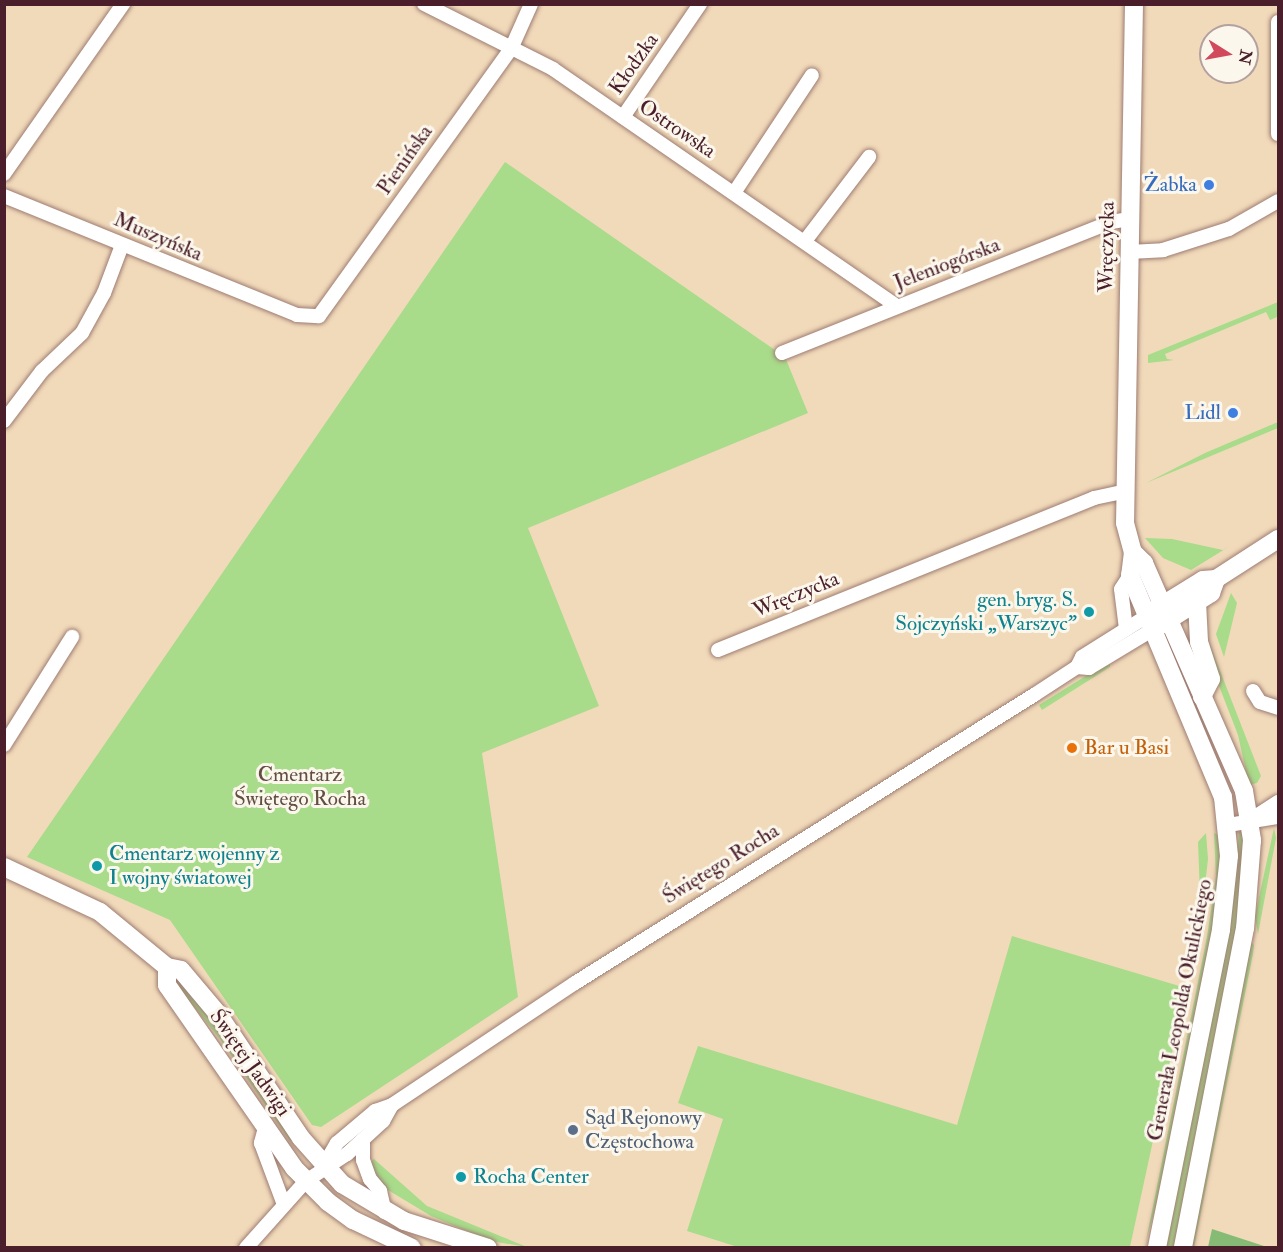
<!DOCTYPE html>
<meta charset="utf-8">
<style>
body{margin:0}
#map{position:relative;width:1283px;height:1252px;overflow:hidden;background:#f1daba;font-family:"IM FELL Double Pica",serif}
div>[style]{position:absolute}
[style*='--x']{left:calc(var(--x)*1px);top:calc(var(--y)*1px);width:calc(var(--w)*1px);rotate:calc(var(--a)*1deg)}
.green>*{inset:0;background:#a8db8a}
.forest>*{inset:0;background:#86bb76}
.roads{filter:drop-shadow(0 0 2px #9e7c72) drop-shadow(0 0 2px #9e7c72)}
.minor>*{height:14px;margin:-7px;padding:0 7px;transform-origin:7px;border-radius:7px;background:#fff}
.major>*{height:18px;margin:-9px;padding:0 9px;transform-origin:9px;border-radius:9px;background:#fff}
.dots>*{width:16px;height:16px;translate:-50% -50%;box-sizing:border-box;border:3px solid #fbf7ec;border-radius:50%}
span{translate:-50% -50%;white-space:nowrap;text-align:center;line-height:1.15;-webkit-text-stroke:6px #fbf7ec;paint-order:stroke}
.street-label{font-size:21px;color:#4a1f2b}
.shop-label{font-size:21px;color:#366cbe}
.right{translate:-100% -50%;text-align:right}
.culture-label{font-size:21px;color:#0d838f}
.left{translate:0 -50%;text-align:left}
.food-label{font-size:21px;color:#c56008}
.park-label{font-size:21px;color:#624e43}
.service-label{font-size:21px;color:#4e5e75}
.frame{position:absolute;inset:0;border:6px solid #4a1f2b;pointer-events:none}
.north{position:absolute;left:1199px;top:24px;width:60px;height:60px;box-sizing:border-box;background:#fbf7ec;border:2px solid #b4a19f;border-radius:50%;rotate:101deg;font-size:16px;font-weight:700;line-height:24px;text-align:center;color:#4a1f2b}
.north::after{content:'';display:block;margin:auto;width:21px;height:27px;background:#d1495b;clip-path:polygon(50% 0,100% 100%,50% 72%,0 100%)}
</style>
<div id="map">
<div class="green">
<i style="clip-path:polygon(505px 162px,785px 357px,808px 413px,528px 528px,599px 706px,482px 753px,518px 997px,321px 1127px,312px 1125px,170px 920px,27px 857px)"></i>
<i style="clip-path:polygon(1278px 302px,1278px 321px,1277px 317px,1270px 320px,1266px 312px,1165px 354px,1167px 359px,1174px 360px,1148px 363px,1148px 355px)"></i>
<i style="clip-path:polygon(1278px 422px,1278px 428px,1146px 483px,1205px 453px)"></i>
<i style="clip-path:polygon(1145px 538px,1172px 539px,1223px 550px,1230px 546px,1191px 570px,1163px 558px)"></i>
<i style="clip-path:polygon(1231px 593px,1237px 603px,1224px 657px,1216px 634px)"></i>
<i style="clip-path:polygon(1210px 645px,1261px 776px,1257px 783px,1249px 785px,1238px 735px,1204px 647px)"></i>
<i style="clip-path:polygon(1110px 661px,1110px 667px,1042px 710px,1039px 705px)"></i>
<i style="clip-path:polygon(1274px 828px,1276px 838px,1258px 934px,1255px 916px)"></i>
<i style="clip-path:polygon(1239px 832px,1243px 833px,1241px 913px,1175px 1247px,1165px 1248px,1235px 872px)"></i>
<i style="clip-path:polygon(1206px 833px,1208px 859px,1201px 919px,1198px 842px)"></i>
<i style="clip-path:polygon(1214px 833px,1221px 837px,1220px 890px,1162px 1185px,1146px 1241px,1207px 937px,1216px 877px)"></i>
<i style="clip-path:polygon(1012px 936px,1186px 988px,1130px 1247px,741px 1248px,687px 1231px,723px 1119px,678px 1103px,698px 1046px,957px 1125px)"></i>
<i style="clip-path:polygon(1249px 939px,1254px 945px,1253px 954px,1194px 1247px,1189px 1248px)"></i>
<i style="clip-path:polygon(169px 971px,199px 1001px,294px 1138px,290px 1141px,220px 1039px,169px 976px)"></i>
<i style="clip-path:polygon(374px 1159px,427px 1206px,527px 1247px,491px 1241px,431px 1216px,383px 1187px,369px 1164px)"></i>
</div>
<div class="forest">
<i style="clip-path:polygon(1212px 1229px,1267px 1247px,1208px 1247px)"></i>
</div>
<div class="roads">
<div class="minor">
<i style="--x:424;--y:4;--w:144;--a:26.7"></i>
<i style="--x:553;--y:69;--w:417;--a:34.6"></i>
<i style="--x:1278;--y:22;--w:112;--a:90"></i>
<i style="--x:623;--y:117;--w:137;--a:-55.7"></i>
<i style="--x:4;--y:174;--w:208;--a:-55"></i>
<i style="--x:734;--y:193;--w:141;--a:-56.5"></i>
<i style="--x:4;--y:196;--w:316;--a:22.1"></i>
<i style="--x:297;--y:315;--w:22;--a:3"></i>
<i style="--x:319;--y:316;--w:329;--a:-54.3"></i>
<i style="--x:511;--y:49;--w:49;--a:-66"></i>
<i style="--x:805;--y:241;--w:106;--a:-52.7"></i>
<i style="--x:1129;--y:252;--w:34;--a:-3"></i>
<i style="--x:1163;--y:250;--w:69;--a:-17.7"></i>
<i style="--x:1229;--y:229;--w:56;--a:-29.7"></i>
<i style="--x:782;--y:353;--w:354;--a:-21.7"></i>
<i style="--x:1111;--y:222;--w:19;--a:-9"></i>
<i style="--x:4;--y:421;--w:63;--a:-52.8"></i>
<i style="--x:42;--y:371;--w:55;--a:-43.5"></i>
<i style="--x:82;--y:333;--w:46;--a:-61.2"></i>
<i style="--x:104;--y:293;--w:51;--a:-69.4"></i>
<i style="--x:1126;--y:629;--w:40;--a:-97.1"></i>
<i style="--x:1121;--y:589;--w:17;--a:-57"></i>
<i style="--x:718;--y:650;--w:406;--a:-22"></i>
<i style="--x:1094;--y:498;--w:33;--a:-12"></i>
<i style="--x:1077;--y:667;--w:12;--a:5"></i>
<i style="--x:1089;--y:668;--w:74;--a:-31.1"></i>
<i style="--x:1253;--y:691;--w:13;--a:58"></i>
<i style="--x:1260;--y:702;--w:19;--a:18"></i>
<i style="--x:4;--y:745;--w:128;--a:-57.8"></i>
<i style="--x:1250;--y:820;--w:33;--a:-33"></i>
<i style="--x:1228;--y:825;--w:51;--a:-9.1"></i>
<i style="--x:266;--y:1124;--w:20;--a:105"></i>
<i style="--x:261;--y:1143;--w:66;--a:69.6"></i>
<i style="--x:363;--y:1140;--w:20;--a:90"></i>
<i style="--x:363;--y:1160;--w:20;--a:70"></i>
<i style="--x:370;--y:1179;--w:16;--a:50"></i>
<i style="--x:380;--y:1191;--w:22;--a:77"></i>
<i style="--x:323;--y:1167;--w:28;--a:-60"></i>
<i style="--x:337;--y:1143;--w:50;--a:-40.1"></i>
<i style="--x:375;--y:1111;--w:18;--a:-19"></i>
<i style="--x:392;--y:1105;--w:220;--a:-33.7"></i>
<i style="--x:575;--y:983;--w:542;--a:-32.11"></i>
<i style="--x:1034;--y:695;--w:51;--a:-33.1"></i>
<i style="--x:1077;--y:667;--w:11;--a:-63"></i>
<i style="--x:1082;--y:657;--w:77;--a:-32.2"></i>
<i style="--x:246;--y:1248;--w:90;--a:-48.2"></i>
<i style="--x:306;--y:1181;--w:49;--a:-33.4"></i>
<i style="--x:347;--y:1154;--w:49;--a:-42.5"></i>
<i style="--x:383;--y:1121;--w:18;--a:-61"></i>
</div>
<div class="major">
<i style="--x:1134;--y:4;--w:519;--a:90.99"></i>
<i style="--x:1125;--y:523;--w:30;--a:75"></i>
<i style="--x:1133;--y:552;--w:23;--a:97"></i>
<i style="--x:1130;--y:575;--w:241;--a:67.3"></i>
<i style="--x:1223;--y:797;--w:59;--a:84.2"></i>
<i style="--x:1229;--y:856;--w:74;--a:96.2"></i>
<i style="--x:1221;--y:930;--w:324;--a:101.4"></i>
<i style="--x:1133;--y:552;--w:16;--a:45"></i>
<i style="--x:1144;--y:563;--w:249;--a:66.3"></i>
<i style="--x:1244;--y:791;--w:50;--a:80.7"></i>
<i style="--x:1252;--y:840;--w:88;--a:94.5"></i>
<i style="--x:1245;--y:928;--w:326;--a:101"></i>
<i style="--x:1197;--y:602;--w:40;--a:87.1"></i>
<i style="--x:1199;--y:642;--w:39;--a:72"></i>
<i style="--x:1211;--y:679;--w:20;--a:117"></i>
<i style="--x:1153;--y:611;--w:59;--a:-31.8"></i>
<i style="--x:1203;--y:580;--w:13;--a:-4"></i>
<i style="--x:1216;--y:579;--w:74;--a:-32.8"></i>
<i style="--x:1159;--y:626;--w:62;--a:-32.4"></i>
<i style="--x:1211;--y:593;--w:15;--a:-70"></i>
<i style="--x:4;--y:867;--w:106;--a:25.1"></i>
<i style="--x:100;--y:912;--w:87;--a:39.4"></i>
<i style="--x:167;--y:967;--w:14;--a:12"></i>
<i style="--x:181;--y:970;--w:57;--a:49.9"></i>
<i style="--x:218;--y:1014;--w:149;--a:56.2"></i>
<i style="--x:301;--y:1138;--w:62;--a:48.3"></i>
<i style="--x:342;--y:1184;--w:72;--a:30.8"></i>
<i style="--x:404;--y:1221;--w:88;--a:17.8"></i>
<i style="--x:167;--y:967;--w:18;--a:90"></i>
<i style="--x:167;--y:985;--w:223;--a:55.2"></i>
<i style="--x:294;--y:1168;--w:48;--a:45"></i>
<i style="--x:328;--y:1202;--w:31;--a:36"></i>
<i style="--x:353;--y:1220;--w:65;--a:25.4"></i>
</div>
</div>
<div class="dots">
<i style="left:1209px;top:185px;background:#3f7fe0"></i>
<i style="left:1233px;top:413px;background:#3f7fe0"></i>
<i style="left:1089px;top:612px;background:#0f9aa8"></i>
<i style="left:1072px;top:748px;background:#e8710a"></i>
<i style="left:97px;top:866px;background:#0f9aa8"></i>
<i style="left:573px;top:1130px;background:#5c6f8a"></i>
<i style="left:461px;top:1177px;background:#0f9aa8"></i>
</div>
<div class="street-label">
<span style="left:634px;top:64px;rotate:-55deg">Kłodzka</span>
<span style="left:677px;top:129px;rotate:34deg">Ostrowska</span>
<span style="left:405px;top:160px;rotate:-55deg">Pienińska</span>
<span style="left:158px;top:237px;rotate:23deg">Muszyńska</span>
<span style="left:1107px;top:247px;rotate:-89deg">Wręczycka</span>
<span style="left:947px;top:264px;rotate:-21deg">Jeleniogórska</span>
<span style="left:796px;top:595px;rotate:-22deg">Wręczycka</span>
<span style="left:721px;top:864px;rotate:-32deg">Świętego Rocha</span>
<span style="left:1180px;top:1010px;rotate:-79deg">Generała Leopolda Okulickiego</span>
<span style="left:250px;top:1063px;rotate:55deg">Świętej Jadwigi</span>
</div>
<div class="shop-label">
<span class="right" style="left:1197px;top:185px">Żabka</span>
<span class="right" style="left:1221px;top:413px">Lidl</span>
</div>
<div class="culture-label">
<span class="right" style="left:1077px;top:612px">gen. bryg. S.<br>Sojczyński „Warszyc"</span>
<span class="left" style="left:109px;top:866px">Cmentarz wojenny z<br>I wojny światowej</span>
<span class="left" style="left:473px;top:1177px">Rocha Center</span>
</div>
<div class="food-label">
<span class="left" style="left:1084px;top:748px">Bar u Basi</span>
</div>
<div class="park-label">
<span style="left:300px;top:787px">Cmentarz<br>Świętego Rocha</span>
</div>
<div class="service-label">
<span class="left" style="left:585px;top:1130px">Sąd Rejonowy<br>Częstochowa</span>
</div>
<div class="frame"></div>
<div class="north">N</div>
</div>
